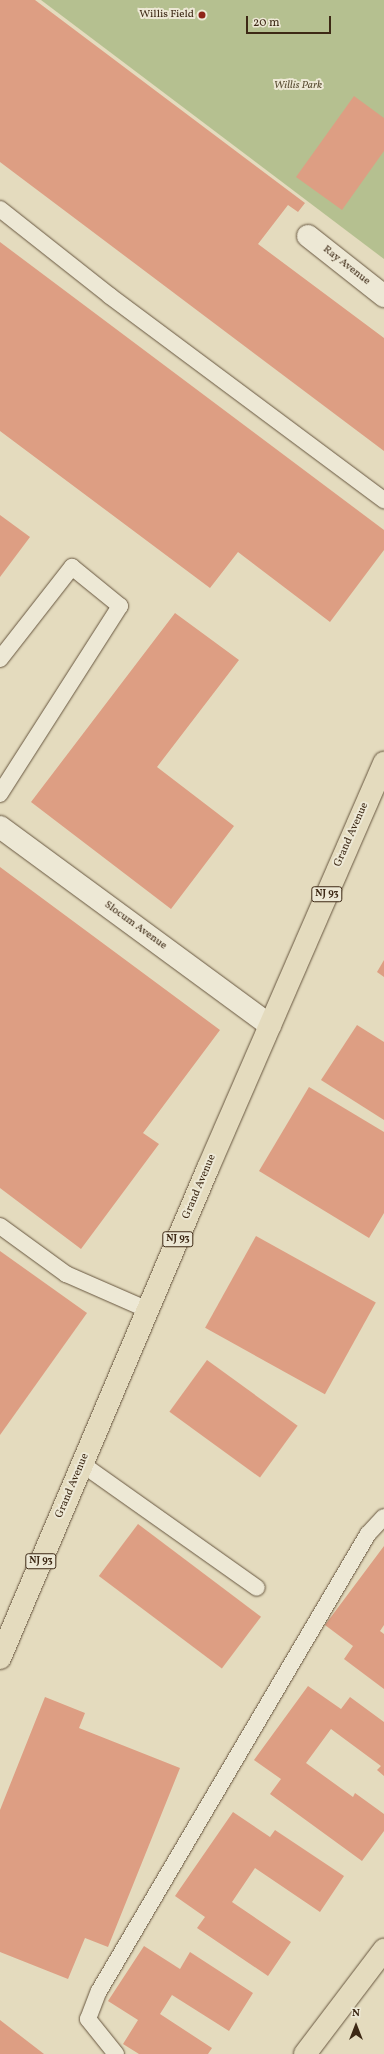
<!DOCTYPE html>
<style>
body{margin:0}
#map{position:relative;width:384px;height:2054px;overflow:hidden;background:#e4dbbe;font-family:Vollkorn,serif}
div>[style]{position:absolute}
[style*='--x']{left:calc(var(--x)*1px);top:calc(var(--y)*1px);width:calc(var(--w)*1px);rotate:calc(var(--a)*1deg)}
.green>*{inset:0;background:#b5c090}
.building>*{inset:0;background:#dd9e83;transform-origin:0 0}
.roads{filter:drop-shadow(0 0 1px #67563f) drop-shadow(0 0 1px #67563f)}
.lane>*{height:16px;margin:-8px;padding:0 8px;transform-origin:8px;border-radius:8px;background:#ede8d5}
.street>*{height:22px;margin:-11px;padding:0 11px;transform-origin:11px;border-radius:11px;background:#ede8d5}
.primary>*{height:22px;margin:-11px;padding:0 11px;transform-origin:11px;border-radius:11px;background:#e4dbbe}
.dots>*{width:11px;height:11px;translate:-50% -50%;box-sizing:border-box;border:2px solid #ede8d5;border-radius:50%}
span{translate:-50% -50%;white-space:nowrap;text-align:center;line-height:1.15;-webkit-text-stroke:4px #ede8d5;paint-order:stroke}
.shield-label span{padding:1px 3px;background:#ede8d5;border:1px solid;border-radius:3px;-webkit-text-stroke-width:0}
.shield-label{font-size:10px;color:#3d2915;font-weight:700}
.poi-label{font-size:11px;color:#3d2915}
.right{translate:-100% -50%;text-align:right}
.park-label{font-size:11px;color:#5b4f34;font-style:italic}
.street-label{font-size:11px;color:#3d2915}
.north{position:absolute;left:336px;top:2006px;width:40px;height:40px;-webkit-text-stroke:3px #ede8d5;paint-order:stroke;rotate:0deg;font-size:11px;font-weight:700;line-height:16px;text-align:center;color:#3d2915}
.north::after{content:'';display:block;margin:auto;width:14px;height:18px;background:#3d2915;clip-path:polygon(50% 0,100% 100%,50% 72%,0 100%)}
.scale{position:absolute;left:246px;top:16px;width:85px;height:18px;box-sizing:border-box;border:2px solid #3d2915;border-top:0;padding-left:5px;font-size:12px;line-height:14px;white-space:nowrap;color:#3d2915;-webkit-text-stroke:3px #ede8d5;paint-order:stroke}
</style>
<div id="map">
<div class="green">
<i style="clip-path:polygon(41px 0,384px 0,384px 259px)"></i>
</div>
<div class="building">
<i style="clip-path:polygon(0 0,35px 0,305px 203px,298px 212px,288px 205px,258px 244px,384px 338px,384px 451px,0 162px)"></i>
<i style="clip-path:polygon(354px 96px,384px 118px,384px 151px,342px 210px,296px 177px)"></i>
<i style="clip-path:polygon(0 242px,384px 530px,384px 550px,330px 622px,238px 552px,210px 588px,0 431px)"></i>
<i style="clip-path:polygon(0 515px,30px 537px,0 577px)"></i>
<i style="clip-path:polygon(175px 613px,239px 660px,157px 767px,234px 826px,171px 909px,31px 802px)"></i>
<i style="clip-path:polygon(0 867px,220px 1030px,143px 1133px,159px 1144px,81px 1249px,0 1188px)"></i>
<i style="clip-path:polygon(384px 960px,384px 977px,377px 972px)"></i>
<i style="clip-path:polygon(357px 1025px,384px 1042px,384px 1120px,321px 1080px)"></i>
<i style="clip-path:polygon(309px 1087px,384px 1132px,384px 1213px,369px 1238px,259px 1171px)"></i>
<i style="left:256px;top:1236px;width:137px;height:105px;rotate:29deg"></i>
<i style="clip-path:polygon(0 1251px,87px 1313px,0 1435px)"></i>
<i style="left:207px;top:1360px;width:112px;height:64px;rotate:36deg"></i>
<i style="left:138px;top:1524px;width:154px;height:65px;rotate:37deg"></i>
<i style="clip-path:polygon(384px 1546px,384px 1625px,380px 1631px,384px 1634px,384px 1689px,344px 1659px,353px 1646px,325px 1625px)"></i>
<i style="clip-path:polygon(308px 1686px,341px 1709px,350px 1697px,384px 1722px,384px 1776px,377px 1770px,381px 1766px,331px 1729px,306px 1763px,353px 1797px,355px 1793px,384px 1814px,384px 1831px,362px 1861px,270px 1794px,281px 1779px,254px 1760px)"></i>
<i style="clip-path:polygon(45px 1697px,85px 1713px,79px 1728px,180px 1768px,108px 1947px,85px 1938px,68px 1979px,0 1952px,0 1810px)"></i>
<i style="clip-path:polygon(233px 1812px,270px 1837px,275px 1830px,344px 1876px,320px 1912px,255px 1868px,232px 1902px,291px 1942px,268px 1976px,197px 1928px,205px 1917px,175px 1896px)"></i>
<i style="clip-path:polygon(144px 1946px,180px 1969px,190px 1952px,253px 1993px,229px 2031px,172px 1995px,160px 2014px,212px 2048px,208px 2054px,139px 2054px,123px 2044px,138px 2020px,108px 2001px)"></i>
<i style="clip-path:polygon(0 2020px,44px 2054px,0 2054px)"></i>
</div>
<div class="roads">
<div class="lane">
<i style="--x:0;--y:209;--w:140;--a:38.3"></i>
<i style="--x:110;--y:296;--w:342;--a:36.7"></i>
<i style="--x:0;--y:659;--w:117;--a:-52"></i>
<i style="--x:72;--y:567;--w:62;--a:39.1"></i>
<i style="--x:120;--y:606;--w:223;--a:122.6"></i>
<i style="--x:0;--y:1226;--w:82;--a:36"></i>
<i style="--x:66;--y:1274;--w:90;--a:23.7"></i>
<i style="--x:82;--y:1464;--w:214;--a:35.3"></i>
<i style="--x:116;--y:2054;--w:45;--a:-128.7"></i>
<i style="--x:88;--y:2019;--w:30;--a:-69"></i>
<i style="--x:99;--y:1991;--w:530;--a:-59.52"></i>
<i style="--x:368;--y:1534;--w:23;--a:-47"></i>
</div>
<div class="street">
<i style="--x:308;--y:236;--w:97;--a:38.3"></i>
<i style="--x:0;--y:827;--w:335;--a:36.3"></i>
</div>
<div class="primary">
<i style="--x:0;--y:1658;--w:532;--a:-67"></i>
<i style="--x:208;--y:1168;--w:442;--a:-66.5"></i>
<i style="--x:305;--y:2054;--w:131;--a:-52.8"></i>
</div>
</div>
<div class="dots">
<i style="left:202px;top:15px;background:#8f2418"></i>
</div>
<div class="shield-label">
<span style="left:327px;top:894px">NJ 93</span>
<span style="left:178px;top:1239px">NJ 93</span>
<span style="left:41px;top:1561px">NJ 93</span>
</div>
<div class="poi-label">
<span class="right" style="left:194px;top:15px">Willis Field</span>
</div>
<div class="park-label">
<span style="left:298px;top:86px">Willis Park</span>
</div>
<div class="street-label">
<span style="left:346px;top:266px;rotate:38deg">Ray Avenue</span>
<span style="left:352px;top:835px;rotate:-66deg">Grand Avenue</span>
<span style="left:135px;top:926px;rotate:36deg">Slocum Avenue</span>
<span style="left:200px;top:1187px;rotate:-67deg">Grand Avenue</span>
<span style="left:73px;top:1486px;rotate:-67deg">Grand Avenue</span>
</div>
<div class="north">N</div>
<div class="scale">20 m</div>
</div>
